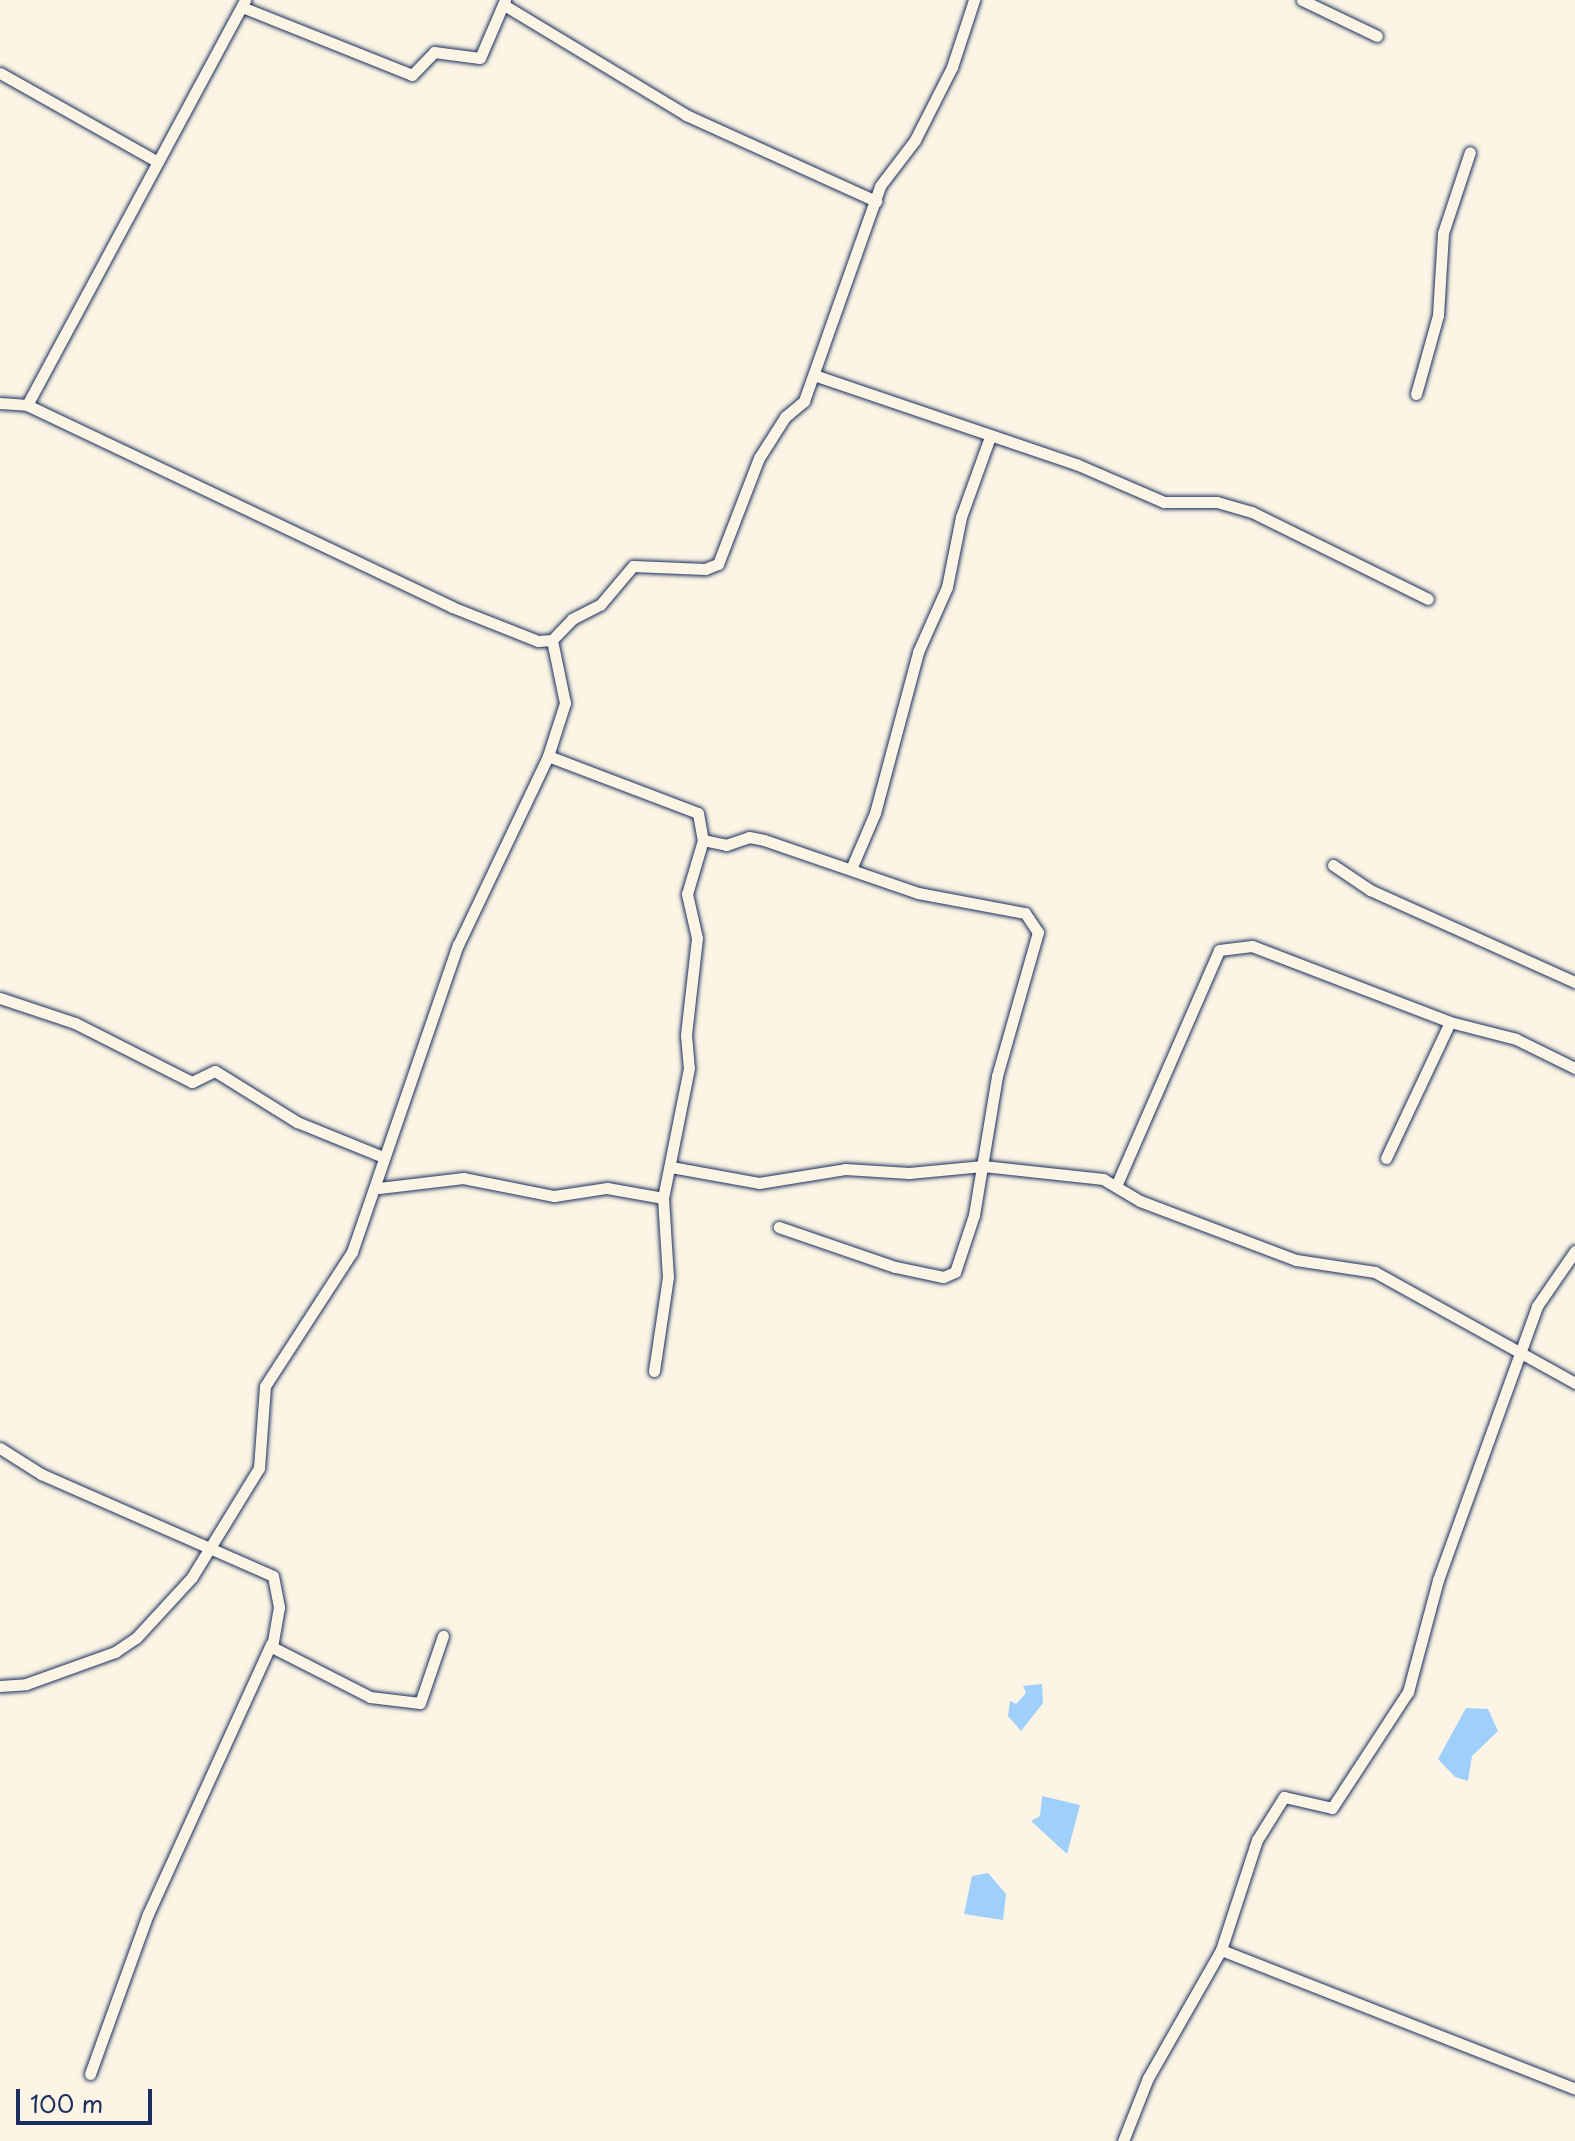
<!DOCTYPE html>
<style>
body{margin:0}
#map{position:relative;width:1575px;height:2141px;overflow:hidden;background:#fcf5e5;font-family:"Playpen Sans",sans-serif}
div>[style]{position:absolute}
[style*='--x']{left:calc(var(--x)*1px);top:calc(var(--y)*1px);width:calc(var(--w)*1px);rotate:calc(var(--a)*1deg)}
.water>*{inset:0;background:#9fcffb}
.roads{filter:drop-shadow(0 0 2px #1b2f5e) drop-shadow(0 0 2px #1b2f5e)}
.minor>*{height:11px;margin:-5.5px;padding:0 5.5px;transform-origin:5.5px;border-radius:5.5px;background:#fcf5e5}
span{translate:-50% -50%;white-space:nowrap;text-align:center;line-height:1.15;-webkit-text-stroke:7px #fcf5e5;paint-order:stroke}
.scale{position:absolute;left:16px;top:2089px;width:136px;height:36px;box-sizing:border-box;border:4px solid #1b2f5e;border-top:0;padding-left:10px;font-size:24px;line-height:28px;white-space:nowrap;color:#1b2f5e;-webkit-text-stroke:6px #fcf5e5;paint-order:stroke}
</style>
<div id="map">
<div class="water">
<i style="clip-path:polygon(1042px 1684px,1043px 1703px,1021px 1731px,1008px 1716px,1010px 1701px,1016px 1704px,1026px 1693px,1023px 1686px)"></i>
<i style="clip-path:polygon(1466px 1708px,1488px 1709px,1498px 1731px,1472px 1756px,1468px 1781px,1455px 1777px,1438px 1759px)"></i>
<i style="clip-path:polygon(1042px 1796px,1080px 1805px,1067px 1854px,1031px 1821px,1040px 1816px)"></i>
<i style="clip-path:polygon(988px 1873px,1006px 1894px,1003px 1920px,964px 1914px,972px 1876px)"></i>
</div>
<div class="roads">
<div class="minor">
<i style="--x:1302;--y:0;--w:83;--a:25.6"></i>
<i style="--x:504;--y:5;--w:213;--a:31.1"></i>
<i style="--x:686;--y:115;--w:209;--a:24.4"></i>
<i style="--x:242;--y:7;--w:183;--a:21.8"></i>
<i style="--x:412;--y:75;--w:32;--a:-46"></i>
<i style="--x:434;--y:52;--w:46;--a:7.4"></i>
<i style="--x:480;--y:58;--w:63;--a:-66.7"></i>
<i style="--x:0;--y:73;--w:181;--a:29.4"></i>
<i style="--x:814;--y:375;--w:277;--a:18.8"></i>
<i style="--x:1076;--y:464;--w:96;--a:23.4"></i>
<i style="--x:1164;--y:502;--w:53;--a:0"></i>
<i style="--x:1217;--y:502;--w:36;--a:16"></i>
<i style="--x:1252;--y:512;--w:196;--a:26.3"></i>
<i style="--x:1416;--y:394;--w:82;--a:-74.4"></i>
<i style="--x:1438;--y:315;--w:82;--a:-86.5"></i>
<i style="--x:1443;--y:233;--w:85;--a:-71.6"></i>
<i style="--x:0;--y:403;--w:27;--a:4"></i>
<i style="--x:27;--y:405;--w:471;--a:25.4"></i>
<i style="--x:452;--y:607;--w:92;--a:21.6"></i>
<i style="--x:538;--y:641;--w:14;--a:-4"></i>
<i style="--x:27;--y:405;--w:460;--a:-61.7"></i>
<i style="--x:548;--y:756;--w:160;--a:20.8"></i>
<i style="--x:698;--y:813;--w:27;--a:80"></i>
<i style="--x:703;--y:840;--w:56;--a:106.5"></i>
<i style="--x:687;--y:894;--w:45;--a:77.2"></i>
<i style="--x:697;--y:938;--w:98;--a:96.5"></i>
<i style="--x:686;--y:1035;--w:33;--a:85"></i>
<i style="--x:689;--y:1068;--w:133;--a:101.3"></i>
<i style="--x:663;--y:1198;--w:79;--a:86.4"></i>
<i style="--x:668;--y:1277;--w:95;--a:98.5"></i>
<i style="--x:703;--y:840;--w:24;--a:12"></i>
<i style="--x:726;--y:845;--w:24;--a:-19"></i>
<i style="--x:749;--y:837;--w:15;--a:11"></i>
<i style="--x:764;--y:840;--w:163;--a:19"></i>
<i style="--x:918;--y:893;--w:109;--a:10.6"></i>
<i style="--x:1025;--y:913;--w:23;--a:56"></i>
<i style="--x:1038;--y:932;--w:150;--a:105.9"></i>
<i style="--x:997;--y:1076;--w:141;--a:99.4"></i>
<i style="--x:974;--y:1215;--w:60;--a:108.4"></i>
<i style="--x:955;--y:1272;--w:13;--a:157"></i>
<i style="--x:943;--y:1277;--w:49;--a:-168.2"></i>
<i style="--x:895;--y:1267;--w:123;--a:-161"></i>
<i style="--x:1333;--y:865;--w:45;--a:34"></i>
<i style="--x:1370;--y:890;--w:225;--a:24.2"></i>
<i style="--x:851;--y:869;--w:61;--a:-66.8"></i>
<i style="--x:875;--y:813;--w:167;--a:-75"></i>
<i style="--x:918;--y:652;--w:71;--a:-66"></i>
<i style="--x:947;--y:587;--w:71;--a:-78.7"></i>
<i style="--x:961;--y:517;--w:85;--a:-70.1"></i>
<i style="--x:0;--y:998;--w:79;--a:18.4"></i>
<i style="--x:75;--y:1023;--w:131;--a:26.8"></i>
<i style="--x:192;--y:1082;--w:25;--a:-26"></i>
<i style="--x:215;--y:1071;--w:97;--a:31.9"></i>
<i style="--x:297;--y:1122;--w:93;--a:22.1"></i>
<i style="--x:1386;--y:1158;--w:150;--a:-64.8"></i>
<i style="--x:671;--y:1167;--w:89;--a:10.3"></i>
<i style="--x:759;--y:1183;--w:87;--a:-9.2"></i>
<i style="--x:845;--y:1169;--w:64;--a:3.6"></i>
<i style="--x:909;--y:1173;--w:74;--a:-5.4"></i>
<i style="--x:983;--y:1166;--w:121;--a:6.2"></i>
<i style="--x:1103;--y:1179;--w:43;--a:30.7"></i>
<i style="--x:1140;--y:1201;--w:167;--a:20.7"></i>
<i style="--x:1296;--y:1260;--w:80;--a:8.6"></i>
<i style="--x:1375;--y:1272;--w:229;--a:29"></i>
<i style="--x:1116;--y:1186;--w:257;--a:-66.4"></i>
<i style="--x:1219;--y:950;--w:33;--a:-7"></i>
<i style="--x:1252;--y:946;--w:212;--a:21"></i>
<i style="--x:1450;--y:1022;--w:68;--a:14.4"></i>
<i style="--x:1516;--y:1039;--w:66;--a:26.2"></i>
<i style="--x:379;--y:1188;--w:85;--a:-6.8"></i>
<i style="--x:463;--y:1178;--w:93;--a:11.2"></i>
<i style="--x:554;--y:1196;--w:54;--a:-8.6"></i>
<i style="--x:607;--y:1188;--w:57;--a:10.1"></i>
<i style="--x:0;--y:1448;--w:49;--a:32.4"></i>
<i style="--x:41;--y:1474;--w:253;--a:23.7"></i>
<i style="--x:273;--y:1576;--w:32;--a:79"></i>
<i style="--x:279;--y:1607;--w:41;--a:99.9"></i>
<i style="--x:272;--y:1647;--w:110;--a:27"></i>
<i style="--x:370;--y:1697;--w:50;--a:6.8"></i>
<i style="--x:420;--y:1703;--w:71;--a:-71.1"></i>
<i style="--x:0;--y:1686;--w:26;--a:-4"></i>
<i style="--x:26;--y:1684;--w:95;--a:-19.8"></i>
<i style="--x:115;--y:1652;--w:25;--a:-34"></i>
<i style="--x:136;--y:1638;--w:83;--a:-47.4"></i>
<i style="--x:192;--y:1577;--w:128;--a:-58.4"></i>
<i style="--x:259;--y:1468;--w:82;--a:-85.8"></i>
<i style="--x:265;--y:1386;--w:160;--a:-57"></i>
<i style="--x:352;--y:1252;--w:325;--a:-71"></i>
<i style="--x:458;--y:945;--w:209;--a:-64.5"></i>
<i style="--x:548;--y:756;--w:56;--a:-72.2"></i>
<i style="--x:565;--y:703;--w:64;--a:-101.7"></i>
<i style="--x:552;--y:640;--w:29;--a:-46"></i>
<i style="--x:572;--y:619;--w:31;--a:-27"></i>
<i style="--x:600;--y:605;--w:51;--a:-49.8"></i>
<i style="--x:633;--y:566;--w:72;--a:2.4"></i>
<i style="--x:705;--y:569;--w:14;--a:-21"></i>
<i style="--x:718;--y:564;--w:114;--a:-68.9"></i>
<i style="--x:759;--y:458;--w:49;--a:-57.6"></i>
<i style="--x:785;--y:417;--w:25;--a:-40"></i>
<i style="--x:804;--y:401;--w:228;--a:-70.5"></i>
<i style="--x:880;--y:186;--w:58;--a:-52.7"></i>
<i style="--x:915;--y:140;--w:82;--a:-63.1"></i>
<i style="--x:952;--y:67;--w:71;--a:-71.8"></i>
<i style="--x:1221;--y:1950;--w:380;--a:21.4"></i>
<i style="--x:90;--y:2074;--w:170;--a:-70.1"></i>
<i style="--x:148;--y:1914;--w:297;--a:-65.5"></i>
<i style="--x:1123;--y:2141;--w:68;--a:-68.4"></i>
<i style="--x:1148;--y:2078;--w:147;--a:-60.3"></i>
<i style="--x:1221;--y:1950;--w:116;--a:-71.9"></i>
<i style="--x:1257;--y:1840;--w:51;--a:-57.9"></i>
<i style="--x:1284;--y:1797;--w:49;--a:12.9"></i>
<i style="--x:1332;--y:1808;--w:139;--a:-56.8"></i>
<i style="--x:1408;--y:1692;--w:116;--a:-75"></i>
<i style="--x:1438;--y:1580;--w:291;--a:-70.1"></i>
<i style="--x:1537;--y:1306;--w:67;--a:-55.4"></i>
</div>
</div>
<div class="scale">100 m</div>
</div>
